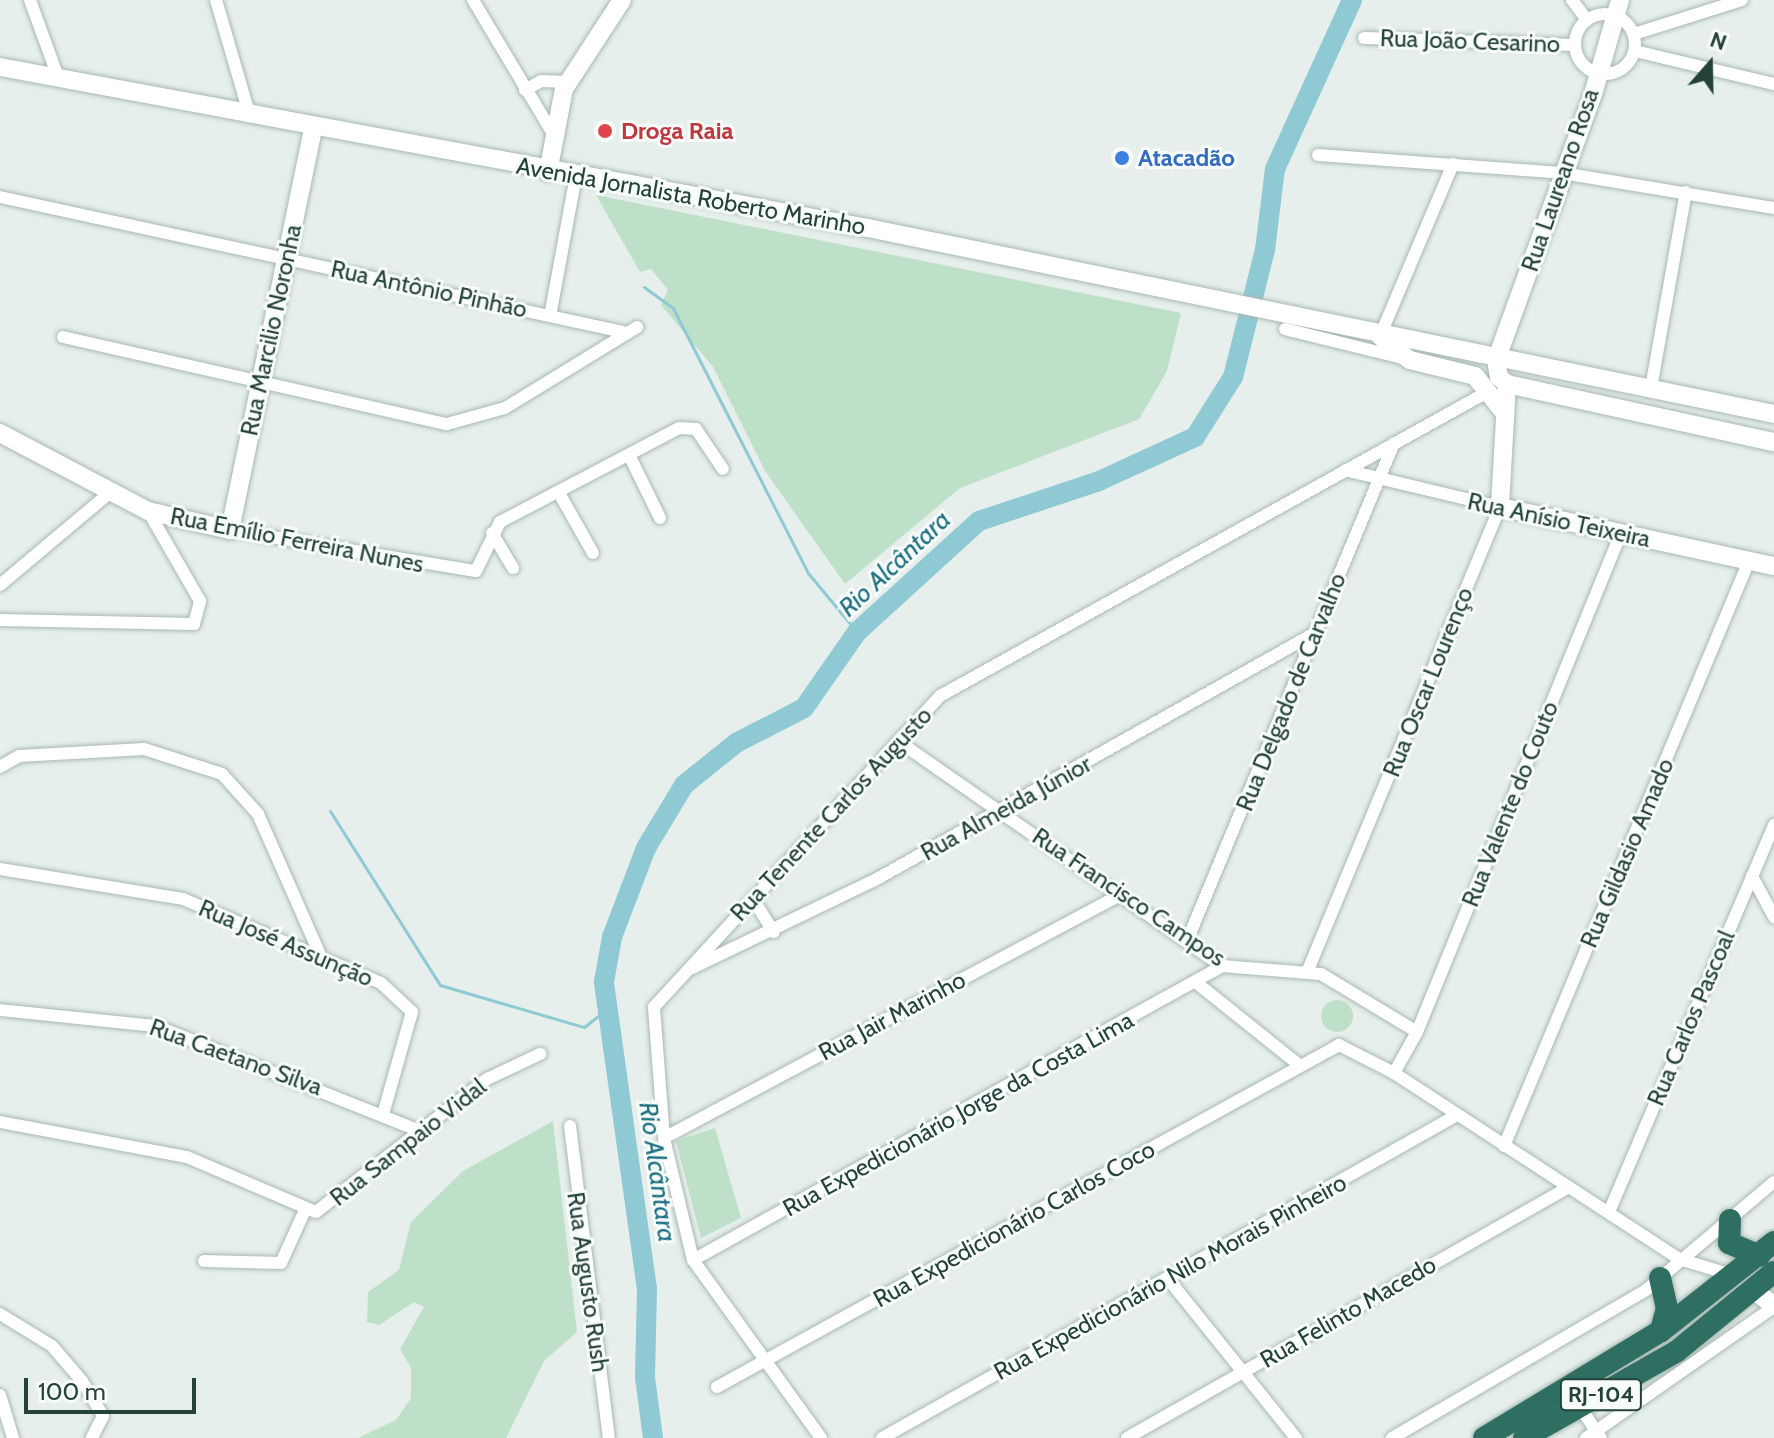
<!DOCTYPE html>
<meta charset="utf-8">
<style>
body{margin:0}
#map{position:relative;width:1774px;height:1438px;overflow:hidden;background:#e6efeb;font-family:Cabin,sans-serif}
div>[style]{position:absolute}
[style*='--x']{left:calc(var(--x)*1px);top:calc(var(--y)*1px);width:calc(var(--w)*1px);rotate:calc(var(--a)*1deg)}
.green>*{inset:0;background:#bfe0c8}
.round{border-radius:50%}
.stream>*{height:3px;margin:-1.5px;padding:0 1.5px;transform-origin:1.5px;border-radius:1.5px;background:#8ec9d4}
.river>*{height:20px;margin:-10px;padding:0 10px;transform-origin:10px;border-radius:10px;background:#8ec9d4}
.roads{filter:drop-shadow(0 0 2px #a8b8b2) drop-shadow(0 0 2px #a8b8b2)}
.street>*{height:12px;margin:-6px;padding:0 6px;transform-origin:6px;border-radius:6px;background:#fff}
.street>.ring{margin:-6px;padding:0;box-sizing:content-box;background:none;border:12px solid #fff;border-radius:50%}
.secondary>*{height:18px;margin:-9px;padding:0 9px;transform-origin:9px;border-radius:9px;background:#fff}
.highway>*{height:22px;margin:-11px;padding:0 11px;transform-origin:11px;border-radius:11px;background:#2f6f62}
.dots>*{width:22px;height:22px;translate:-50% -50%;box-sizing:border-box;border:4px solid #f7fbf9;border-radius:50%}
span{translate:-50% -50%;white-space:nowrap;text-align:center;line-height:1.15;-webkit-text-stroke:6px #f7fbf9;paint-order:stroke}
.shield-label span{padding:2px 6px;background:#f7fbf9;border:2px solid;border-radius:6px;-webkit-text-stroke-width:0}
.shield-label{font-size:22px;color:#24423a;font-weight:700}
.street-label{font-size:24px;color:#24423a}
.health-label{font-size:24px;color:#be3a42;font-weight:700}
.left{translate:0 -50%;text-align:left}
.shop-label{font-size:24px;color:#366cbe;font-weight:700}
.water-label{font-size:26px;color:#1c6f80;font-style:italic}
.north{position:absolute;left:1670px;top:24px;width:80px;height:80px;-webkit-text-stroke:6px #f7fbf9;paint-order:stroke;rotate:20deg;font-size:22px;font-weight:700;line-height:32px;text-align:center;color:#24423a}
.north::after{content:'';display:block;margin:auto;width:28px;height:36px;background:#24423a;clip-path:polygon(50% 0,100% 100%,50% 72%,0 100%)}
.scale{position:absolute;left:24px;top:1378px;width:172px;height:36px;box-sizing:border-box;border:4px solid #24423a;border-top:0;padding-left:10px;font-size:24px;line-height:28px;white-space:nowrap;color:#24423a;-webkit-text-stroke:6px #f7fbf9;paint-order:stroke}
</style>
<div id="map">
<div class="green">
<i style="clip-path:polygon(596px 195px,1181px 313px,1167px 371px,1139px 419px,960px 488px,845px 584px,765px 471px,713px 367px,661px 305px,668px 290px,651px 269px,640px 272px)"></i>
<i class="round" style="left:1321px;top:1000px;width:32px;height:32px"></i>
<i style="clip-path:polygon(553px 1121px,577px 1332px,544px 1361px,506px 1438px,358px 1438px,396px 1420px,411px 1398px,411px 1368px,400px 1349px,424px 1307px,414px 1302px,379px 1325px,367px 1322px,368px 1292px,399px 1270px,411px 1222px,463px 1171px)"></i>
<i style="clip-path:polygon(715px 1128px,741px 1218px,701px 1238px,676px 1141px)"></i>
</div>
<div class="stream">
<i style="--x:644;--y:287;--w:36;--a:36"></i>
<i style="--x:673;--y:308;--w:297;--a:63"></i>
<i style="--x:808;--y:573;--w:77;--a:50.3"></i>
<i style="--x:330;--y:811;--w:206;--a:57.7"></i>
<i style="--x:440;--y:985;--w:150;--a:16.3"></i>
<i style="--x:584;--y:1027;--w:31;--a:-38"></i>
</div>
<div class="river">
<i style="--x:653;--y:1438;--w:62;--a:-97.5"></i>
<i style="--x:645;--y:1377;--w:88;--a:-88.7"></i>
<i style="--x:647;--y:1289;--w:310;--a:-98"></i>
<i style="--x:604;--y:982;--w:46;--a:-79.9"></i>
<i style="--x:612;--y:937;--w:95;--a:-69.1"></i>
<i style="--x:646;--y:848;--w:74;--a:-58.9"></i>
<i style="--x:684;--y:785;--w:67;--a:-38.9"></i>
<i style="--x:736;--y:743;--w:76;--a:-27.2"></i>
<i style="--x:804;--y:708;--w:93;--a:-55.1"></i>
<i style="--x:857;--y:632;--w:165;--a:-42.3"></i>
<i style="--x:979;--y:521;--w:126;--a:-18.4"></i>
<i style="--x:1099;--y:481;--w:106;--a:-24.6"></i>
<i style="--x:1195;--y:437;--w:71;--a:-57.7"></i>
<i style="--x:1233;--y:377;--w:131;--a:-75.9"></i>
<i style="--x:1265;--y:250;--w:82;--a:-83"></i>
<i style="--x:1275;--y:169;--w:186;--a:-65.5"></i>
</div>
<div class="roads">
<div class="street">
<i style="--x:30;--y:0;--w:82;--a:70"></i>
<i style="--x:216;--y:0;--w:121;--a:73.7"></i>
<i style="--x:473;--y:0;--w:154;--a:59.1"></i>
<i style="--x:1572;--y:0;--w:25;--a:53"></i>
<i class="ring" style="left:1575px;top:14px;width:48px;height:48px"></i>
<i style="--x:1634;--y:34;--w:113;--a:-17.5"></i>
<i style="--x:1364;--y:38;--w:211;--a:1.9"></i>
<i style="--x:1635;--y:51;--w:143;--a:13.4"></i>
<i style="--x:525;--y:90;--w:18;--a:-29"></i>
<i style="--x:541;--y:81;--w:26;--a:2"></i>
<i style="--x:1318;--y:155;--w:245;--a:4.2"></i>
<i style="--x:1562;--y:173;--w:215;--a:9.4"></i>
<i style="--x:0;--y:197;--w:637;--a:12.23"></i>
<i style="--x:550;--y:316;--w:142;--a:-79.5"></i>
<i style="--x:1285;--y:329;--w:121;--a:13.9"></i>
<i style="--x:1380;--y:336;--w:187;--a:-67"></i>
<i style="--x:63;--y:337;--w:394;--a:12.8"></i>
<i style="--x:447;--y:424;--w:60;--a:-15.4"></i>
<i style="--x:505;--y:408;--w:155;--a:-31.5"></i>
<i style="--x:1651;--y:388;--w:199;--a:-79.9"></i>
<i style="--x:630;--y:457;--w:68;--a:63.8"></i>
<i style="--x:559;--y:493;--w:69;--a:60.5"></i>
<i style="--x:230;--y:530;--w:249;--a:9.5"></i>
<i style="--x:476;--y:571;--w:55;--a:-63.9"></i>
<i style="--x:500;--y:522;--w:202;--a:-27.7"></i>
<i style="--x:679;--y:428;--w:17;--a:3"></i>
<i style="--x:696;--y:429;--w:48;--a:56"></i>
<i style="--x:492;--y:533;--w:41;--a:59"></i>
<i style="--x:0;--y:585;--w:148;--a:-40.1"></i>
<i style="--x:0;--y:620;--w:194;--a:1.2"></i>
<i style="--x:194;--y:624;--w:24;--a:-75"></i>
<i style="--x:200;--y:601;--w:104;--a:-120"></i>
<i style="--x:898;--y:741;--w:394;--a:34.8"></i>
<i style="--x:1222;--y:966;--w:99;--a:4.6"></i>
<i style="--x:1321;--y:974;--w:112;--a:31.1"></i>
<i style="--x:0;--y:767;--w:22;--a:-30"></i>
<i style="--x:19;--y:756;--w:125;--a:-3.2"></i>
<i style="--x:144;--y:749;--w:82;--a:17.8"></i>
<i style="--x:222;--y:774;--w:54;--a:48"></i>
<i style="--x:258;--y:814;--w:151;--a:66.2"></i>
<i style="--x:0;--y:869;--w:185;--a:9.3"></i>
<i style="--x:183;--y:899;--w:215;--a:23"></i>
<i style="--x:381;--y:983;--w:42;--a:43.1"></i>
<i style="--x:412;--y:1012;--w:103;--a:105.8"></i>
<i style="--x:1752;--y:876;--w:47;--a:61.8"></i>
<i style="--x:753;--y:899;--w:39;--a:58"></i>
<i style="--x:1187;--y:941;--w:539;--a:-67.43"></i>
<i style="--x:692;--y:968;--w:203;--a:-25.7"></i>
<i style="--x:875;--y:880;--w:505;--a:-29.31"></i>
<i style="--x:1308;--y:970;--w:501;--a:-67.48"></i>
<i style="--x:1500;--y:507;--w:159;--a:-166.6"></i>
<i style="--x:1198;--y:984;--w:129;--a:38.7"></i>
<i style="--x:0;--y:1010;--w:157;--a:5.9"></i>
<i style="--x:156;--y:1026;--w:281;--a:21.7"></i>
<i style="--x:1394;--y:1073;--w:47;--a:-60.7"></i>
<i style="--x:1417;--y:1032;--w:539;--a:-67.76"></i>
<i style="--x:0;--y:1122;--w:190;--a:10.6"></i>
<i style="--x:187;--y:1157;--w:140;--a:23.1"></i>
<i style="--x:316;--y:1212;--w:217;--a:-37.9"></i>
<i style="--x:487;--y:1079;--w:59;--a:-25.3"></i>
<i style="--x:570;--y:1126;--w:314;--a:82.9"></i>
<i style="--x:664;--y:1138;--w:517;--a:-28.05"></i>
<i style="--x:1504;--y:1146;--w:634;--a:-67.28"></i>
<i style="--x:1609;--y:1212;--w:421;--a:-66.9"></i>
<i style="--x:693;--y:1260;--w:605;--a:-29.06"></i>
<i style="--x:204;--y:1261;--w:77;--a:1.5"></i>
<i style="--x:281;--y:1263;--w:58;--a:-65.6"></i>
<i style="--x:1169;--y:1280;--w:203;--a:51.2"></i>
<i style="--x:0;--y:1314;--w:61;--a:31.6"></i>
<i style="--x:52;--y:1346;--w:46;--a:49.4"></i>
<i style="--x:82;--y:1381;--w:41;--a:59"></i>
<i style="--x:103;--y:1416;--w:25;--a:117"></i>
<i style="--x:717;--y:1387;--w:710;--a:-28.8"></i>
<i style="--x:1339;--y:1045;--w:62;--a:27"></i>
<i style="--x:1394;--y:1073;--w:340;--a:33.1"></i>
<i style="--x:1679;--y:1259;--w:55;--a:16.8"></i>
<i style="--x:0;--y:1395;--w:45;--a:73.2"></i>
<i style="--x:1580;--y:1407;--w:37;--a:56"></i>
<i style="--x:821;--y:1438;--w:219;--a:-125.7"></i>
<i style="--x:693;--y:1260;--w:125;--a:-103.4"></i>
<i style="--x:664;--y:1138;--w:131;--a:-94.4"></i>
<i style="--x:654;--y:1007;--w:423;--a:-47.4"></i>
<i style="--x:940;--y:696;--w:628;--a:-29.05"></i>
<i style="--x:882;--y:1438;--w:660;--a:-29.32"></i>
<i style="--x:1127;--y:1438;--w:508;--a:-29.59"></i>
<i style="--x:1392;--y:1438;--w:294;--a:-30.2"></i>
<i style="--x:1646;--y:1290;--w:167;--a:-40.2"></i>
<i style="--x:1586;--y:1438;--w:229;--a:-34.9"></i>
</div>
<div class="secondary">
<i style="--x:1620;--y:0;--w:98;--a:106"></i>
<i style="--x:1593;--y:94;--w:283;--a:110"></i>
<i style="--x:1496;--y:360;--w:17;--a:80"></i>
<i style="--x:1499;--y:377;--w:11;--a:41"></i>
<i style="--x:1507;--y:384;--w:273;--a:12.3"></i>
<i style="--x:0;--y:67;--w:883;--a:10.51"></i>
<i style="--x:868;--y:228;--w:925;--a:11.6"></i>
<i style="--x:548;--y:172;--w:85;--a:-79.1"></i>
<i style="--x:564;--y:89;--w:106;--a:-56.9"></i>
<i style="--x:1380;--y:336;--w:38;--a:39"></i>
<i style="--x:1410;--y:360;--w:67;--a:13.8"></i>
<i style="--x:1475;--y:376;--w:45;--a:51.3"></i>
<i style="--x:1507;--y:384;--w:123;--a:93.3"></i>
<i style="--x:1500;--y:507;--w:280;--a:12.2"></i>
<i style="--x:0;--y:433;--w:167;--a:27.8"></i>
<i style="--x:148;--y:511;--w:84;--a:13"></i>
<i style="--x:230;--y:530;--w:409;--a:-78.3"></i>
<i style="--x:1754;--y:1290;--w:26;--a:39"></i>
</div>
<div class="highway">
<i style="--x:1730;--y:1220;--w:23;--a:92"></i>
<i style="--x:1729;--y:1243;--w:33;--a:23"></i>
<i style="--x:1660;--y:1278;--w:31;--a:77"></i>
<i style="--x:1667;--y:1308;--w:24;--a:105"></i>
<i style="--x:1484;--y:1438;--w:207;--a:-31.2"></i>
<i style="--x:1661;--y:1331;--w:144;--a:-38.2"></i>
<i style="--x:1524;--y:1438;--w:176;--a:-29.6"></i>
<i style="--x:1677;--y:1351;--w:125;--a:-39.2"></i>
</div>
</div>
<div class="dots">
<i style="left:605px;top:131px;background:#e0444e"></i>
<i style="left:1122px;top:158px;background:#3f7fe0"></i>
</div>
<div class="shield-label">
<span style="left:1601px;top:1395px">RJ-104</span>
</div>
<div class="street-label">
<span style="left:1470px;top:41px;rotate:2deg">Rua João Cesarino</span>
<span style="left:1560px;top:180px;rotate:-71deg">Rua Laureano Rosa</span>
<span style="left:691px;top:196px;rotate:10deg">Avenida Jornalista Roberto Marinho</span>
<span style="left:429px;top:289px;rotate:12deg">Rua Antônio Pinhão</span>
<span style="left:271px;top:330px;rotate:-78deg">Rua Marcilio Noronha</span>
<span style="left:1559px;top:520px;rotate:12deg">Rua Anísio Teixeira</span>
<span style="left:297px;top:540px;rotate:11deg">Rua Emílio Ferreira Nunes</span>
<span style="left:1428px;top:682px;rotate:-68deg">Rua Oscar Lourenço</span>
<span style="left:1291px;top:692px;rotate:-68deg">Rua Delgado de Carvalho</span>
<span style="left:1510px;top:804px;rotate:-68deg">Rua Valente do Couto</span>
<span style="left:1006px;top:808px;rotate:-29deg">Rua Almeida Júnior</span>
<span style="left:831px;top:814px;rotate:-47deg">Rua Tenente Carlos Augusto</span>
<span style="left:1627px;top:853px;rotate:-67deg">Rua Gildasio Amado</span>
<span style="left:1129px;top:897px;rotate:34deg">Rua Francisco Campos</span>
<span style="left:286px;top:943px;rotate:23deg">Rua José Assunção</span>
<span style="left:892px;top:1016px;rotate:-28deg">Rua Jair Marinho</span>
<span style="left:1691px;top:1018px;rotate:-67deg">Rua Carlos Pascoal</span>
<span style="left:236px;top:1057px;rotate:20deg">Rua Caetano Silva</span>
<span style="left:958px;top:1114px;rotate:-29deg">Rua Expedicionário Jorge da Costa Lima</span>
<span style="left:408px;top:1142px;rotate:-38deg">Rua Sampaio Vidal</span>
<span style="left:1014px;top:1224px;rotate:-29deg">Rua Expedicionário Carlos Coco</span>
<span style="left:1170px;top:1277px;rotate:-29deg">Rua Expedicionário Nilo Morais Pinheiro</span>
<span style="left:588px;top:1282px;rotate:82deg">Rua Augusto Rush</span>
<span style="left:1348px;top:1312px;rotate:-30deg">Rua Felinto Macedo</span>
</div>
<div class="health-label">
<span class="left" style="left:621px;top:131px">Droga Raia</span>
</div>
<div class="shop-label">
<span class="left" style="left:1138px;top:158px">Atacadão</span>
</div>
<div class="water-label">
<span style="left:895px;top:564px;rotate:-43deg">Rio Alcântara</span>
<span style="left:657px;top:1172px;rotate:82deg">Rio Alcântara</span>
</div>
<div class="north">N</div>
<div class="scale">100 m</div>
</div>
